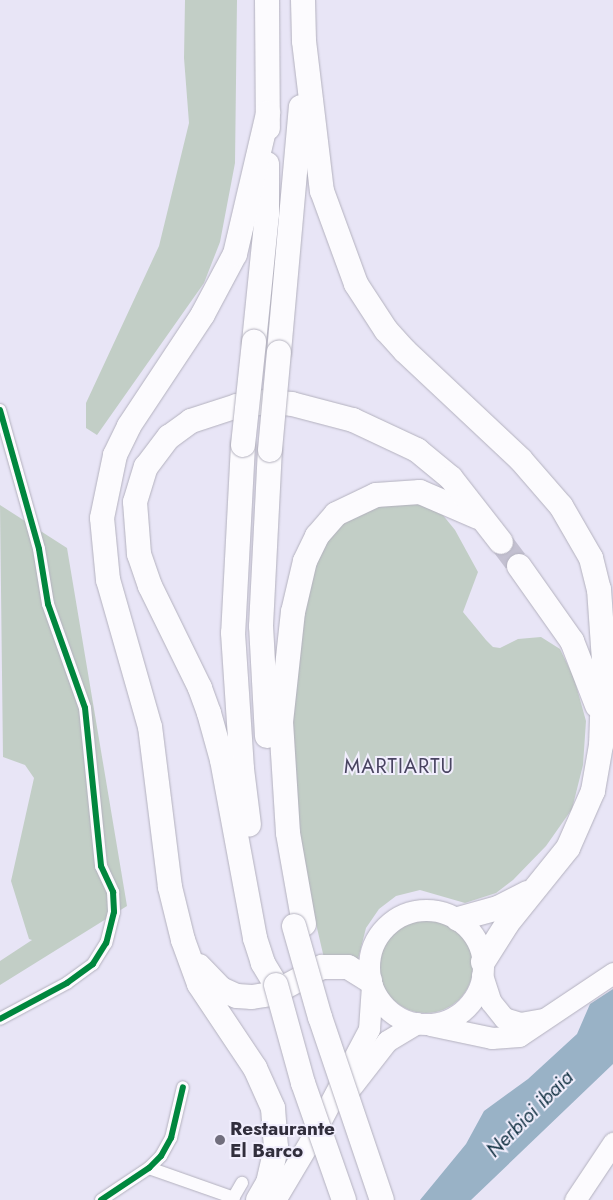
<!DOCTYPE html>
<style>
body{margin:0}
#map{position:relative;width:613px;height:1200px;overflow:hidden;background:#e8e5f6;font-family:Jost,sans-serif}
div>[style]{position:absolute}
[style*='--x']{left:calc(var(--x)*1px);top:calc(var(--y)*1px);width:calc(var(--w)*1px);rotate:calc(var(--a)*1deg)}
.green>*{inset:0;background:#c2cec6}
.round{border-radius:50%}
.water>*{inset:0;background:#99b2c6}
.highway-tunnel>*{height:24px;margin-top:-12px;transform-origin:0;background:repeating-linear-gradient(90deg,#c3c0d1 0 24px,transparent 0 36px)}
.roads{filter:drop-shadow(0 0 1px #b3b1be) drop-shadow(0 0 1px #b3b1be)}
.street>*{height:12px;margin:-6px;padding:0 6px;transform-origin:6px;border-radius:6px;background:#fcfbfe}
.primary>*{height:21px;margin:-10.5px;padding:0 10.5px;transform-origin:10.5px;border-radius:10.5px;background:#fcfbfe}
.primary>.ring{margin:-10.5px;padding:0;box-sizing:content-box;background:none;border:21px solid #fcfbfe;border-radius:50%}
.highway>*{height:24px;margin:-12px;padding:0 12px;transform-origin:12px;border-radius:12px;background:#fcfbfe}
.bridges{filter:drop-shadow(0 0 1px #b3b1be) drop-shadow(0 0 1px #b3b1be)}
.highway-bridge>*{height:24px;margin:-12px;padding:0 12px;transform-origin:12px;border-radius:12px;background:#fcfbfe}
.cycleway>*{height:6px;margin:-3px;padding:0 3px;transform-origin:3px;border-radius:3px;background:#00873e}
.dots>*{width:14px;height:14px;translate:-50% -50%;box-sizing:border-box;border:2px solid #f1eefd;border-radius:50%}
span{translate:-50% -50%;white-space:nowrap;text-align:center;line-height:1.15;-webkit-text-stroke:4px #f1eefd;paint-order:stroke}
.poi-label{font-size:19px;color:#312e3c;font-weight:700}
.left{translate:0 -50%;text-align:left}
.neighbourhood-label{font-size:20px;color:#494461;letter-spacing:1px}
.water-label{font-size:20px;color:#103041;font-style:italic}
</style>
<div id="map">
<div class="green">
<i style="clip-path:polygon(185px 0,237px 0,235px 163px,220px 242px,204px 283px,97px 435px,86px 428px,86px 403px,159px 246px,189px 123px,184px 58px)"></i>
<i style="clip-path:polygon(393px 501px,420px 504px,442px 514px,455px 530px,478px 572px,463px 612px,486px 640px,493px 647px,500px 648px,518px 639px,541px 637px,560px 649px,574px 678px,586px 721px,583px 765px,572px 809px,546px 846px,513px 880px,496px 893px,465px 903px,420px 890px,396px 896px,379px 909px,366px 928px,357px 963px,324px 958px,299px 851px,290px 718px,308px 589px,323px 542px,346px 514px)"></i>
<i style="clip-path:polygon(0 505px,67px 548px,127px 906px,0 985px,0 961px,32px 940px,29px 939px,11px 881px,34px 778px,25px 765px,3px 757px)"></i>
<i class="round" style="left:379px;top:919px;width:94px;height:94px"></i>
</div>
<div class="water">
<i style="clip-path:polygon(613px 989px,613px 1064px,471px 1200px,420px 1200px,466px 1144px,484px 1111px,528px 1079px,577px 1034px,590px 1004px)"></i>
</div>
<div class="highway-tunnel">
<i style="--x:501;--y:542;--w:30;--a:53"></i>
</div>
<div class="roads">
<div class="street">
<i style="--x:0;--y:410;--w:144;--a:74.3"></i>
<i style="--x:39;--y:549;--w:56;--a:80.7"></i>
<i style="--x:48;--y:604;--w:110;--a:70.4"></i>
<i style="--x:85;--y:708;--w:159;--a:84.2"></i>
<i style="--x:101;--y:866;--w:29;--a:65"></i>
<i style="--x:113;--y:892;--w:20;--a:87"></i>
<i style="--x:114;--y:912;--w:32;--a:104"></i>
<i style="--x:106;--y:943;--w:25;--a:122"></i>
<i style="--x:93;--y:964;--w:32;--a:144"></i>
<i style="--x:67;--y:983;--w:76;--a:151.8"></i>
<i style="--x:149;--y:1168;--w:90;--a:19.4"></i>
<i style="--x:101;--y:1200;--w:58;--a:-33.7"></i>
<i style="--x:149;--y:1168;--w:17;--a:-45"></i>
<i style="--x:161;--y:1156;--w:21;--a:-61"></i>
<i style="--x:171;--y:1138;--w:52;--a:-76.8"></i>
<i style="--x:232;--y:1200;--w:20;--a:-60"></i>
</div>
<div class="primary">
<i class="ring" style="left:369px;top:910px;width:93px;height:93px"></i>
<i style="--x:482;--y:975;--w:28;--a:72"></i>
<i style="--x:491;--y:1002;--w:21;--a:51"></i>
<i style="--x:504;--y:1018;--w:17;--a:17"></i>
<i style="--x:520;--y:1023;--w:23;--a:-10"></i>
<i style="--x:430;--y:1025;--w:63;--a:11.8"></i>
<i style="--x:492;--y:1038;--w:27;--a:-4"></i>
<i style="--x:519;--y:1036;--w:113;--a:-33.8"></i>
<i style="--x:345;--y:1095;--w:68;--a:-52.1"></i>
<i style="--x:387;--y:1041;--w:35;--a:-31"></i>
<i style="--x:275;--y:1200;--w:69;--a:-59.3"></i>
<i style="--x:310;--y:1141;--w:127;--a:-62.2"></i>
<i style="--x:369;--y:1029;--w:44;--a:-86.1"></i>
<i style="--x:575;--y:1200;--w:69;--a:-56.3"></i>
</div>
<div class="highway">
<i style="--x:267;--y:0;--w:128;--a:89.6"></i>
<i style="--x:303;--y:0;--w:41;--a:88.6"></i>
<i style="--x:304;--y:41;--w:151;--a:83.2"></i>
<i style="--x:322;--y:191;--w:99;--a:69.9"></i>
<i style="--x:356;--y:284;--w:55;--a:56.9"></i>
<i style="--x:386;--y:330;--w:28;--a:48"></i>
<i style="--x:405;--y:351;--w:159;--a:43.2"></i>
<i style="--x:521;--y:460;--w:61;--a:49"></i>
<i style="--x:561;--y:506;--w:60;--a:60"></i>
<i style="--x:591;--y:558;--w:32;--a:76"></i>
<i style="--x:599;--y:589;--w:72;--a:86"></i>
<i style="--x:604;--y:661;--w:84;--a:92"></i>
<i style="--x:601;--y:745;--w:47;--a:99.9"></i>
<i style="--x:593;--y:791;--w:62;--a:113.7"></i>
<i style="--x:568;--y:848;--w:97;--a:128.8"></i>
<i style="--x:507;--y:924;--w:45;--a:122.3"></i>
<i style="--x:254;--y:342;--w:129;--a:-84.2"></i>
<i style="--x:267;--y:214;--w:50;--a:-90"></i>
<i style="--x:279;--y:352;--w:246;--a:-84.9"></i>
<i style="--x:243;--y:445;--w:188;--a:93"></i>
<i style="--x:233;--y:633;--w:136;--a:86.2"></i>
<i style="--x:242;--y:769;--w:56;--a:82.9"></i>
<i style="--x:519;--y:566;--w:92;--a:54.8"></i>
<i style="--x:572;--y:641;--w:69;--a:68.7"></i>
<i style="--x:267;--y:736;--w:110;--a:-93.1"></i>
<i style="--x:261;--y:626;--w:176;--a:-87.1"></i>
<i style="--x:458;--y:919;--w:41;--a:-15.4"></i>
<i style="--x:498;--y:908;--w:33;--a:-27"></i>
<i style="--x:304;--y:924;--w:92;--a:-100"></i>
<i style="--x:288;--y:833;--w:111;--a:-93.6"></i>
<i style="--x:281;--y:722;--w:111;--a:-83.8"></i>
<i style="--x:293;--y:612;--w:52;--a:-76.8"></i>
<i style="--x:305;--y:561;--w:28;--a:-64"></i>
<i style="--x:317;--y:536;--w:29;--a:-49"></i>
<i style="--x:336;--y:514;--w:44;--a:-25.4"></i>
<i style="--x:376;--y:495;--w:44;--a:-3.9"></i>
<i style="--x:420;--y:492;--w:63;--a:23.3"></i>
<i style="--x:199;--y:966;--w:32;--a:46"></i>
<i style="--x:221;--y:989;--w:17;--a:24"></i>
<i style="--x:237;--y:996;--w:15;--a:4"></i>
<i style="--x:252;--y:997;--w:20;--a:-9"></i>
<i style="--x:272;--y:994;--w:57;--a:-28.4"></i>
<i style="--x:322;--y:967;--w:26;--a:0"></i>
<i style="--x:348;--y:967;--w:26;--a:32"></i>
<i style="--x:276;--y:985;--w:26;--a:-121"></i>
<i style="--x:263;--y:963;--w:26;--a:-108"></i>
<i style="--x:255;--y:938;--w:181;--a:-100.5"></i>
<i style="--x:222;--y:760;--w:49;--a:-105.5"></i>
<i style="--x:209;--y:713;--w:27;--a:-110"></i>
<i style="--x:200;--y:688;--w:114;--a:-116.1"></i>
<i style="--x:150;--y:586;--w:34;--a:-109"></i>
<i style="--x:139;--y:554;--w:52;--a:-94.4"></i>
<i style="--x:135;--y:502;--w:37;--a:-73"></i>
<i style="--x:146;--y:467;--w:38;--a:-53"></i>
<i style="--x:169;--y:437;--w:27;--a:-36"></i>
<i style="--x:191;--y:421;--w:48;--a:-18.1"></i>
<i style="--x:237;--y:406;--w:28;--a:-8"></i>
<i style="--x:265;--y:402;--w:27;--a:4"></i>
<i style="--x:292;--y:404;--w:63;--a:14.7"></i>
<i style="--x:353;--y:420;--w:71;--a:25.1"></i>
<i style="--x:417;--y:450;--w:44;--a:39.5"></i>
<i style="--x:451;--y:478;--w:81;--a:52"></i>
<i style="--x:258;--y:1200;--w:20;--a:-60"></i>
<i style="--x:268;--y:1183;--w:36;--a:-77"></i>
<i style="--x:276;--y:1148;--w:40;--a:-94.3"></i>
<i style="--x:273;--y:1108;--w:44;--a:-114.2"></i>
<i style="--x:255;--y:1068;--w:101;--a:-123.7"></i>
<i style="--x:199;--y:984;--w:47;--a:-110"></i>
<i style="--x:183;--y:940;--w:55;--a:-103.8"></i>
<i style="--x:170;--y:887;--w:161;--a:-97.1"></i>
<i style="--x:150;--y:727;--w:153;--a:-105.9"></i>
<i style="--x:108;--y:580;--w:62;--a:-95.5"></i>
<i style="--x:102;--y:518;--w:64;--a:-78.3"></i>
<i style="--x:115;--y:455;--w:32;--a:-64"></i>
<i style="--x:129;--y:426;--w:134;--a:-56.5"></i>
<i style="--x:203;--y:314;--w:68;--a:-61.9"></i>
<i style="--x:235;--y:254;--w:145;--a:-76.8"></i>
</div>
</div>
<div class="bridges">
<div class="highway-bridge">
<i style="--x:243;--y:445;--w:104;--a:-83.9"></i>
<i style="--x:270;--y:450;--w:98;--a:-84.8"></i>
<i style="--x:294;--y:926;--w:95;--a:74.1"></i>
<i style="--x:320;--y:1017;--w:193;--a:71.3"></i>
<i style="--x:276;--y:985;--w:102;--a:74.6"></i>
<i style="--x:303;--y:1083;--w:124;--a:70.7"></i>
</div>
</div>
<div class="cycleway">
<i style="--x:0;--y:410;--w:144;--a:74.3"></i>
<i style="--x:39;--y:549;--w:56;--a:80.7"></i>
<i style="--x:48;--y:604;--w:110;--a:70.4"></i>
<i style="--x:85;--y:708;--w:159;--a:84.2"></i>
<i style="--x:101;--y:866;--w:29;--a:65"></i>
<i style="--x:113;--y:892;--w:20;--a:87"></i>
<i style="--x:114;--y:912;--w:32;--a:104"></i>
<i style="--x:106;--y:943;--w:25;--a:122"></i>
<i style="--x:93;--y:964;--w:32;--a:144"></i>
<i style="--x:67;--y:983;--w:76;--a:151.8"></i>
<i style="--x:101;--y:1200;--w:58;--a:-33.7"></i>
<i style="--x:149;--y:1168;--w:17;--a:-45"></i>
<i style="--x:161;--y:1156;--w:21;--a:-61"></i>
<i style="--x:171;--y:1138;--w:52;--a:-76.8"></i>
</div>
<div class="dots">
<i style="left:220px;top:1140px;background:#716e7d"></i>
</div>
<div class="poi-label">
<span class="left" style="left:230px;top:1140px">Restaurante<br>El Barco</span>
</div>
<div class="neighbourhood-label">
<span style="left:399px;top:766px">MARTIARTU</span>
</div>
<div class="water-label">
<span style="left:530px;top:1114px;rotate:-45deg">Nerbioi ibaia</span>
</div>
</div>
